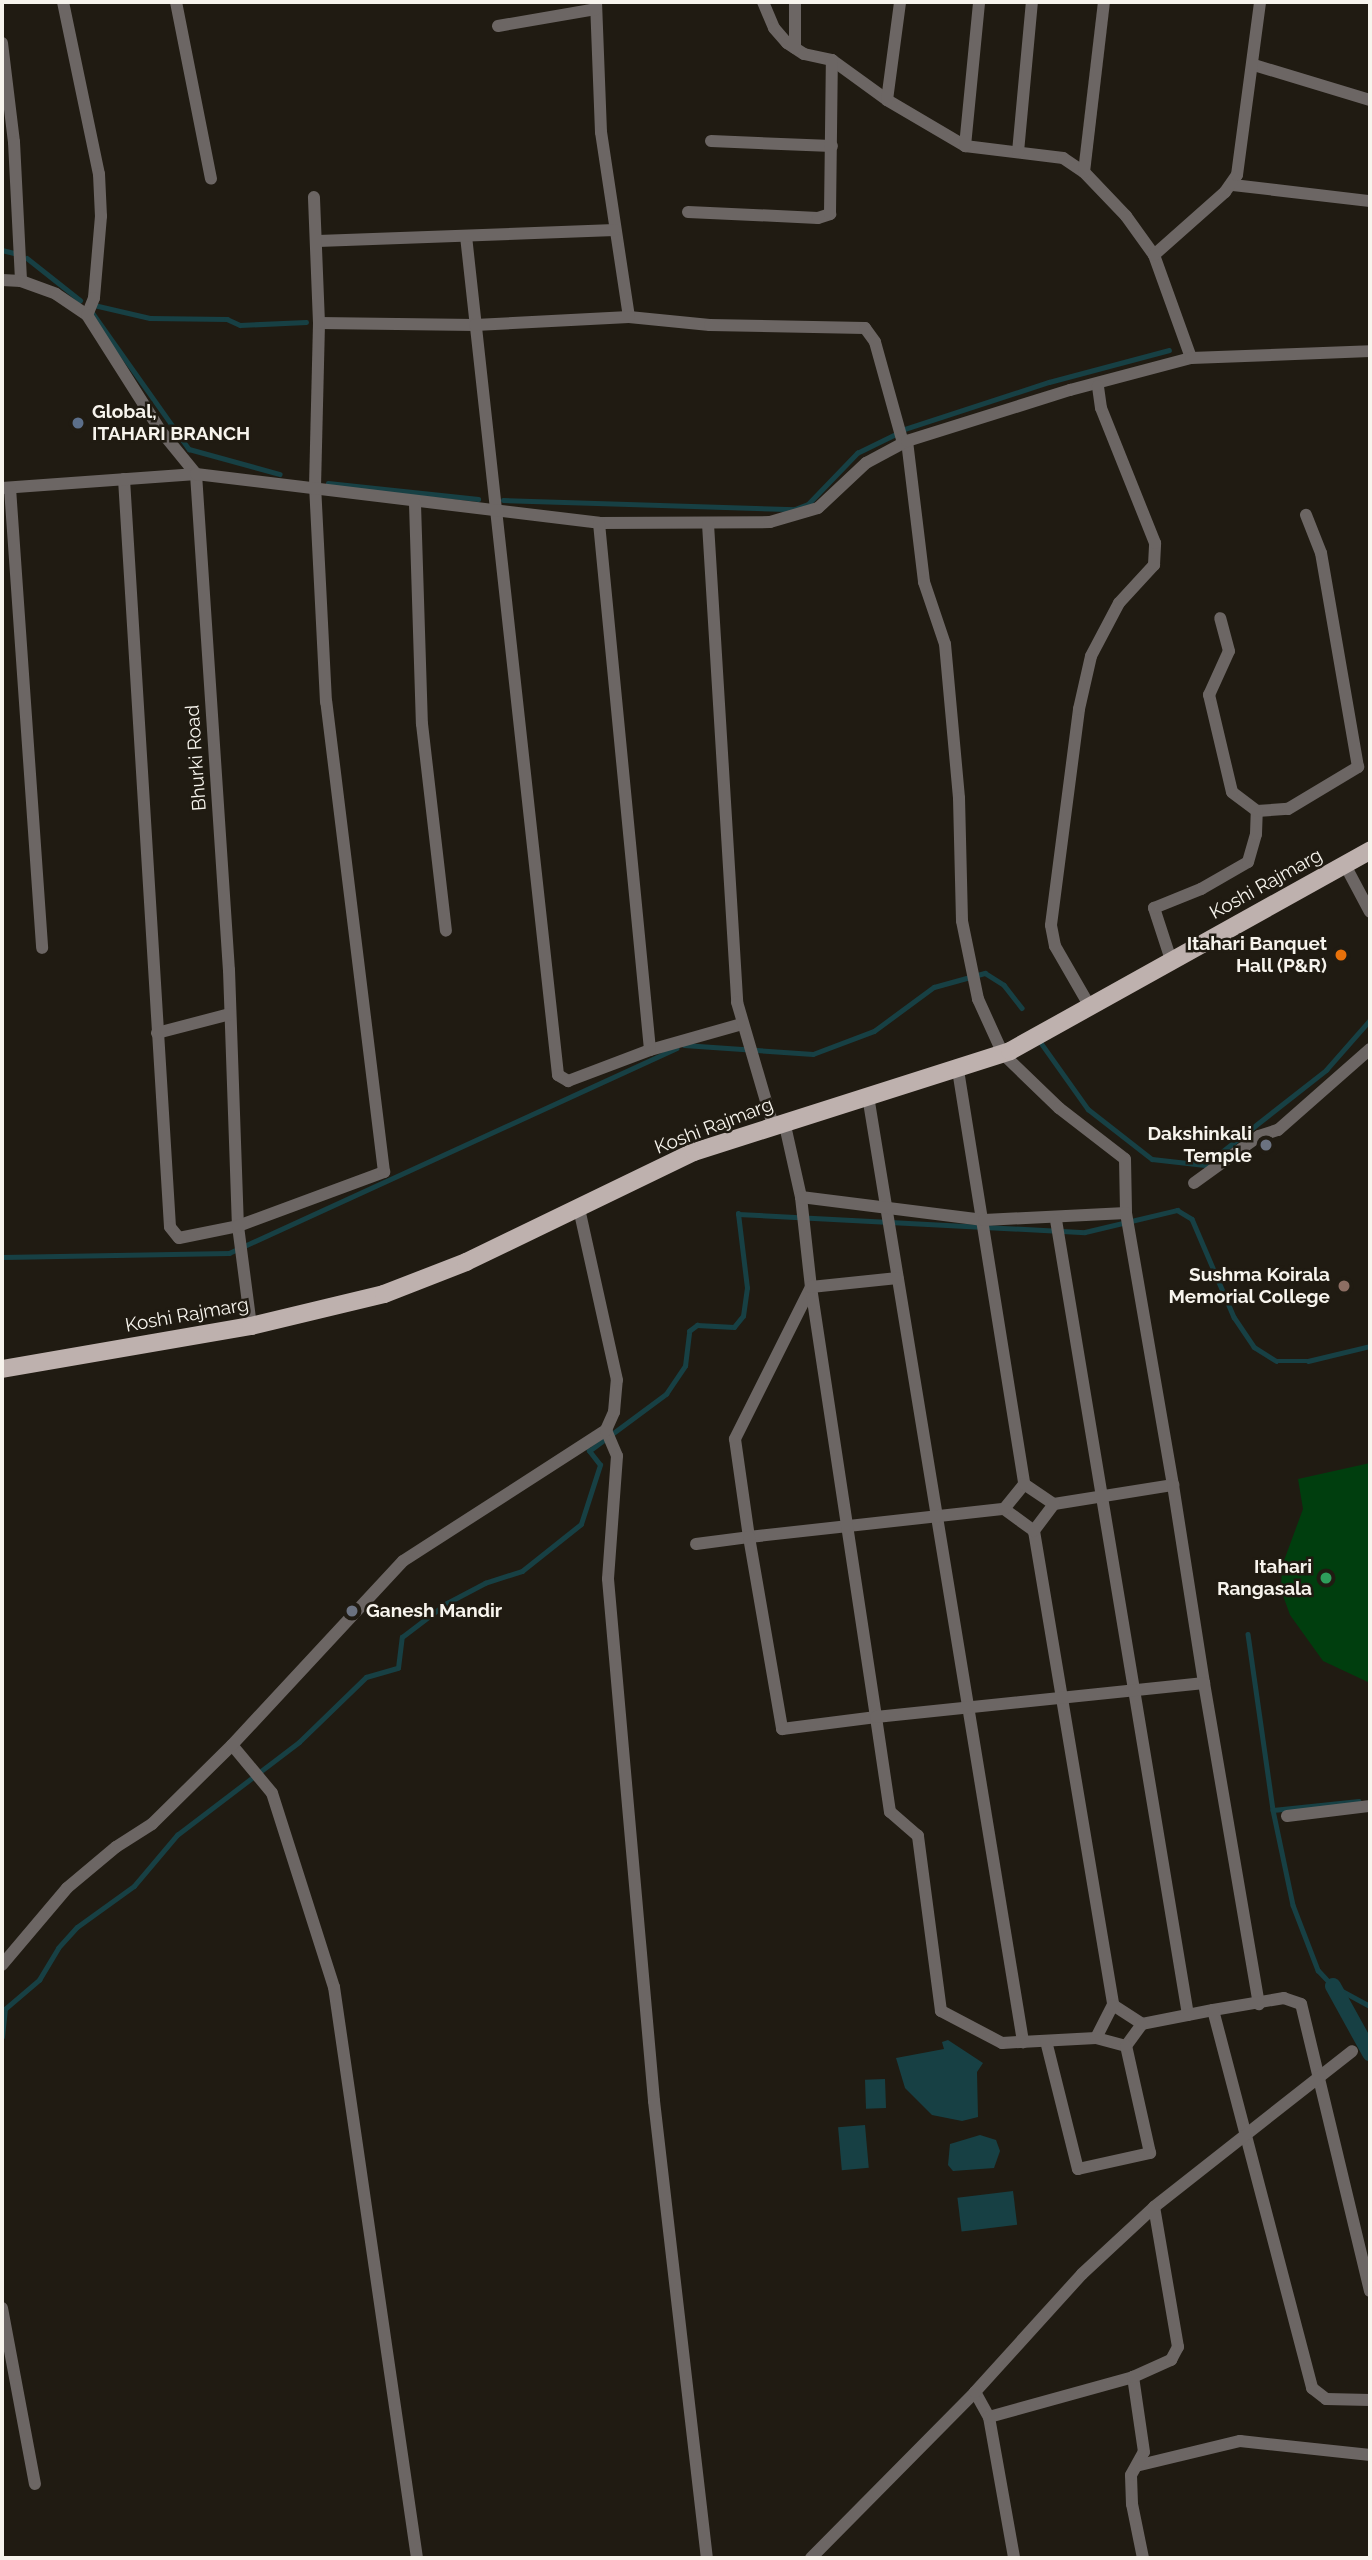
<!DOCTYPE html>
<style>
body{margin:0}
#map{position:relative;width:1372px;height:2560px;overflow:hidden;background:#201b12;font-family:Raleway,sans-serif}
div>[style]{position:absolute}
[style*='--x']{left:calc(var(--x)*1px);top:calc(var(--y)*1px);width:calc(var(--w)*1px);rotate:calc(var(--a)*1deg)}
.green>*{inset:0;background:#003e0e}
.water>*{inset:0;background:#174044;transform-origin:0 0}
.stream>*{height:4.5px;margin:-2.25px;padding:0 2.25px;transform-origin:2.25px;border-radius:2.25px;background:#174044}
.canal>*{height:16px;margin:-8px;padding:0 8px;transform-origin:8px;border-radius:8px;background:#174044}
.minor>*{height:12px;margin:-6px;padding:0 6px;transform-origin:6px;border-radius:6px;background:#6c6664}
.primary>*{height:18px;margin:-9px;padding:0 9px;transform-origin:9px;border-radius:9px;background:#beb1ae}
.dots>*{width:19px;height:19px;translate:-50% -50%;box-sizing:border-box;border:4px solid #201b12;border-radius:50%}
span{translate:-50% -50%;white-space:nowrap;text-align:center;line-height:1.15;-webkit-text-stroke:5px #201b12;paint-order:stroke}
.poi-label{font-size:19px;color:#f7f4ed;font-weight:700}
.left{translate:0 -50%;text-align:left}
.right{translate:-100% -50%;text-align:right}
.street-label{font-size:19px;color:#f7f4ed}
.frame{position:absolute;inset:0;border:4px solid #f7f4ed;pointer-events:none}
</style>
<div id="map">
<div class="green">
<i style="clip-path:polygon(1370px 1463px,1370px 1683px,1323px 1661px,1290px 1615px,1281px 1590px,1282px 1566px,1303px 1509px,1298px 1479px)"></i>
</div>
<div class="water">
<i style="clip-path:polygon(948px 2040px,983px 2063px,977px 2072px,978px 2117px,962px 2121px,932px 2115px,905px 2088px,896px 2058px,944px 2049px,942px 2042px)"></i>
<i style="left:885px;top:2079px;width:29px;height:20px;rotate:88deg"></i>
<i style="left:865px;top:2125px;width:43px;height:27px;rotate:85deg"></i>
<i style="clip-path:polygon(980px 2135px,996px 2140px,1000px 2151px,994px 2168px,953px 2171px,948px 2165px,950px 2144px)"></i>
<i style="left:1013px;top:2191px;width:34px;height:56px;rotate:83deg"></i>
</div>
<div class="stream">
<i style="--x:2;--y:250;--w:12;--a:14"></i>
<i style="--x:27;--y:258;--w:68;--a:38.4"></i>
<i style="--x:94;--y:305;--w:57;--a:13.1"></i>
<i style="--x:150;--y:318;--w:77;--a:0.7"></i>
<i style="--x:227;--y:319;--w:14;--a:25"></i>
<i style="--x:240;--y:325;--w:66;--a:-2.6"></i>
<i style="--x:92;--y:312;--w:168;--a:54.7"></i>
<i style="--x:189;--y:449;--w:94;--a:15.4"></i>
<i style="--x:905;--y:429;--w:151;--a:-18.1"></i>
<i style="--x:1049;--y:382;--w:124;--a:-14.9"></i>
<i style="--x:328;--y:483;--w:151;--a:6.1"></i>
<i style="--x:503;--y:500;--w:292;--a:1.8"></i>
<i style="--x:795;--y:509;--w:14;--a:-21"></i>
<i style="--x:808;--y:504;--w:71;--a:-46.1"></i>
<i style="--x:857;--y:453;--w:41;--a:-25.9"></i>
<i style="--x:1039;--y:1040;--w:85;--a:54.6"></i>
<i style="--x:1088;--y:1109;--w:81;--a:38"></i>
<i style="--x:1152;--y:1159;--w:53;--a:6.5"></i>
<i style="--x:1205;--y:1165;--w:154;--a:-38.1"></i>
<i style="--x:1326;--y:1070;--w:67;--a:-48.7"></i>
<i style="--x:684;--y:1045;--w:129;--a:4"></i>
<i style="--x:813;--y:1054;--w:65;--a:-20.7"></i>
<i style="--x:874;--y:1031;--w:74;--a:-36.3"></i>
<i style="--x:934;--y:987;--w:53;--a:-15.4"></i>
<i style="--x:985;--y:973;--w:22;--a:32"></i>
<i style="--x:1004;--y:985;--w:29;--a:52"></i>
<i style="--x:2;--y:1257;--w:227;--a:-1"></i>
<i style="--x:229;--y:1253;--w:492;--a:-24.6"></i>
<i style="--x:1248;--y:1634;--w:178;--a:81.9"></i>
<i style="--x:1273;--y:1810;--w:97;--a:78.1"></i>
<i style="--x:1293;--y:1905;--w:70;--a:69"></i>
<i style="--x:1318;--y:1970;--w:22;--a:47"></i>
<i style="--x:1333;--y:1986;--w:42;--a:28.4"></i>
<i style="--x:1273;--y:1810;--w:86;--a:-6"></i>
<i style="--x:2;--y:2037;--w:28;--a:-84"></i>
<i style="--x:5;--y:2009;--w:45;--a:-40.5"></i>
<i style="--x:39;--y:1980;--w:37;--a:-59"></i>
<i style="--x:58;--y:1948;--w:28;--a:-48"></i>
<i style="--x:77;--y:1927;--w:70;--a:-35.7"></i>
<i style="--x:134;--y:1886;--w:67;--a:-49.9"></i>
<i style="--x:177;--y:1835;--w:153;--a:-37.3"></i>
<i style="--x:299;--y:1742;--w:93;--a:-44.1"></i>
<i style="--x:366;--y:1677;--w:33;--a:-16"></i>
<i style="--x:398;--y:1668;--w:31;--a:-83"></i>
<i style="--x:402;--y:1637;--w:56;--a:-37.1"></i>
<i style="--x:447;--y:1603;--w:43;--a:-27.8"></i>
<i style="--x:485;--y:1583;--w:39;--a:-18"></i>
<i style="--x:522;--y:1571;--w:75;--a:-38.5"></i>
<i style="--x:581;--y:1524;--w:62;--a:-72.1"></i>
<i style="--x:600;--y:1465;--w:18;--a:-128"></i>
<i style="--x:589;--y:1451;--w:96;--a:-36.5"></i>
<i style="--x:666;--y:1394;--w:34;--a:-56"></i>
<i style="--x:685;--y:1366;--w:35;--a:-83"></i>
<i style="--x:689;--y:1331;--w:10;--a:-37"></i>
<i style="--x:697;--y:1325;--w:37;--a:3"></i>
<i style="--x:734;--y:1327;--w:14;--a:-51"></i>
<i style="--x:743;--y:1316;--w:28;--a:-82"></i>
<i style="--x:747;--y:1288;--w:75;--a:-96.9"></i>
<i style="--x:738;--y:1214;--w:347;--a:3"></i>
<i style="--x:1085;--y:1232;--w:95;--a:-13.4"></i>
<i style="--x:1177;--y:1210;--w:17;--a:31"></i>
<i style="--x:1192;--y:1219;--w:107;--a:66.8"></i>
<i style="--x:1234;--y:1317;--w:36;--a:56"></i>
<i style="--x:1254;--y:1347;--w:26;--a:32"></i>
<i style="--x:1276;--y:1361;--w:32;--a:0"></i>
<i style="--x:1308;--y:1361;--w:64;--a:-13.6"></i>
</div>
<div class="canal">
<i style="--x:1333;--y:1986;--w:77;--a:61.1"></i>
</div>
<div class="minor">
<i style="--x:63;--y:2;--w:176;--a:78.2"></i>
<i style="--x:99;--y:174;--w:42;--a:87.3"></i>
<i style="--x:101;--y:216;--w:82;--a:94.9"></i>
<i style="--x:94;--y:298;--w:18;--a:112"></i>
<i style="--x:176;--y:2;--w:180;--a:78.8"></i>
<i style="--x:596;--y:2;--w:130;--a:87.8"></i>
<i style="--x:601;--y:132;--w:187;--a:81.4"></i>
<i style="--x:629;--y:317;--w:81;--a:5.6"></i>
<i style="--x:710;--y:325;--w:155;--a:1.1"></i>
<i style="--x:865;--y:328;--w:17;--a:54"></i>
<i style="--x:875;--y:342;--w:105;--a:74.5"></i>
<i style="--x:763;--y:2;--w:28;--a:67"></i>
<i style="--x:774;--y:28;--w:20;--a:49"></i>
<i style="--x:787;--y:43;--w:20;--a:33"></i>
<i style="--x:804;--y:54;--w:29;--a:12"></i>
<i style="--x:832;--y:60;--w:68;--a:36"></i>
<i style="--x:887;--y:100;--w:91;--a:30.5"></i>
<i style="--x:965;--y:146;--w:99;--a:7"></i>
<i style="--x:1063;--y:158;--w:25;--a:34"></i>
<i style="--x:1084;--y:172;--w:61;--a:46.3"></i>
<i style="--x:1126;--y:216;--w:48;--a:54.3"></i>
<i style="--x:1154;--y:255;--w:109;--a:70.2"></i>
<i style="--x:795;--y:2;--w:46;--a:90"></i>
<i style="--x:498;--y:26;--w:99;--a:-9.8"></i>
<i style="--x:2;--y:43;--w:100;--a:83.1"></i>
<i style="--x:14;--y:142;--w:139;--a:87.1"></i>
<i style="--x:1254;--y:65;--w:121;--a:16.8"></i>
<i style="--x:887;--y:100;--w:99;--a:-82.4"></i>
<i style="--x:711;--y:141;--w:121;--a:2.4"></i>
<i style="--x:965;--y:146;--w:145;--a:-84.4"></i>
<i style="--x:1018;--y:152;--w:151;--a:-84.7"></i>
<i style="--x:1084;--y:172;--w:171;--a:-83.3"></i>
<i style="--x:1233;--y:185;--w:138;--a:6.7"></i>
<i style="--x:688;--y:212;--w:130;--a:2.6"></i>
<i style="--x:818;--y:218;--w:13;--a:-18"></i>
<i style="--x:830;--y:214;--w:154;--a:-89.3"></i>
<i style="--x:466;--y:236;--w:844;--a:83.74"></i>
<i style="--x:558;--y:1075;--w:12;--a:31"></i>
<i style="--x:568;--y:1081;--w:88;--a:-20.7"></i>
<i style="--x:650;--y:1050;--w:96;--a:-15.8"></i>
<i style="--x:318;--y:241;--w:297;--a:-2.1"></i>
<i style="--x:1154;--y:255;--w:95;--a:-41.6"></i>
<i style="--x:1225;--y:192;--w:21;--a:-55"></i>
<i style="--x:1237;--y:175;--w:175;--a:-82.4"></i>
<i style="--x:2;--y:280;--w:19;--a:3"></i>
<i style="--x:21;--y:281;--w:37;--a:20"></i>
<i style="--x:56;--y:294;--w:37;--a:34"></i>
<i style="--x:87;--y:315;--w:136;--a:57.6"></i>
<i style="--x:160;--y:430;--w:57;--a:50.7"></i>
<i style="--x:196;--y:474;--w:497;--a:86.2"></i>
<i style="--x:229;--y:970;--w:256;--a:88"></i>
<i style="--x:238;--y:1226;--w:101;--a:82.6"></i>
<i style="--x:319;--y:323;--w:156;--a:0.7"></i>
<i style="--x:475;--y:325;--w:154;--a:-3"></i>
<i style="--x:907;--y:441;--w:142;--a:83.1"></i>
<i style="--x:924;--y:582;--w:65;--a:71.3"></i>
<i style="--x:945;--y:644;--w:155;--a:84.8"></i>
<i style="--x:959;--y:798;--w:123;--a:88.6"></i>
<i style="--x:962;--y:921;--w:80;--a:78.4"></i>
<i style="--x:978;--y:999;--w:60;--a:65.6"></i>
<i style="--x:1003;--y:1054;--w:78;--a:44"></i>
<i style="--x:1059;--y:1108;--w:83;--a:37.7"></i>
<i style="--x:1125;--y:1159;--w:54;--a:88.9"></i>
<i style="--x:124;--y:479;--w:749;--a:86.48"></i>
<i style="--x:170;--y:1227;--w:14;--a:51"></i>
<i style="--x:179;--y:1238;--w:60;--a:-11.5"></i>
<i style="--x:238;--y:1226;--w:156;--a:-20.3"></i>
<i style="--x:384;--y:1172;--w:474;--a:-97"></i>
<i style="--x:326;--y:702;--w:215;--a:-92.9"></i>
<i style="--x:315;--y:487;--w:164;--a:-88.6"></i>
<i style="--x:319;--y:323;--w:126;--a:-92.3"></i>
<i style="--x:2;--y:488;--w:195;--a:-4.1"></i>
<i style="--x:196;--y:474;--w:406;--a:6.9"></i>
<i style="--x:599;--y:523;--w:171;--a:-0.3"></i>
<i style="--x:770;--y:522;--w:50;--a:-16.3"></i>
<i style="--x:818;--y:508;--w:66;--a:-43.2"></i>
<i style="--x:866;--y:463;--w:47;--a:-28.2"></i>
<i style="--x:907;--y:441;--w:171;--a:-17.4"></i>
<i style="--x:1070;--y:390;--w:125;--a:-14.8"></i>
<i style="--x:1191;--y:358;--w:179;--a:-2.2"></i>
<i style="--x:10;--y:488;--w:461;--a:86"></i>
<i style="--x:415;--y:504;--w:220;--a:88.2"></i>
<i style="--x:422;--y:724;--w:208;--a:83.4"></i>
<i style="--x:599;--y:523;--w:529;--a:84.47"></i>
<i style="--x:708;--y:524;--w:479;--a:86.5"></i>
<i style="--x:737;--y:1002;--w:128;--a:73.7"></i>
<i style="--x:1257;--y:811;--w:31;--a:-4"></i>
<i style="--x:1288;--y:809;--w:82;--a:-31"></i>
<i style="--x:1358;--y:767;--w:217;--a:-99.8"></i>
<i style="--x:1321;--y:553;--w:41;--a:-111.5"></i>
<i style="--x:1345;--y:865;--w:53;--a:62"></i>
<i style="--x:1171;--y:960;--w:55;--a:-108.1"></i>
<i style="--x:1154;--y:908;--w:51;--a:-22"></i>
<i style="--x:1201;--y:889;--w:54;--a:-29.9"></i>
<i style="--x:1248;--y:862;--w:29;--a:-74"></i>
<i style="--x:1256;--y:834;--w:23;--a:-88"></i>
<i style="--x:1257;--y:811;--w:31;--a:-143"></i>
<i style="--x:1232;--y:792;--w:100;--a:-103.3"></i>
<i style="--x:1209;--y:695;--w:48;--a:-65.6"></i>
<i style="--x:1229;--y:651;--w:34;--a:-105"></i>
<i style="--x:1089;--y:1005;--w:68;--a:-120"></i>
<i style="--x:1055;--y:946;--w:21;--a:-101"></i>
<i style="--x:1051;--y:925;--w:218;--a:-82.6"></i>
<i style="--x:1079;--y:709;--w:54;--a:-77.2"></i>
<i style="--x:1091;--y:656;--w:60;--a:-62.2"></i>
<i style="--x:1119;--y:603;--w:52;--a:-47.4"></i>
<i style="--x:1154;--y:565;--w:22;--a:-87"></i>
<i style="--x:1155;--y:543;--w:145;--a:-111.8"></i>
<i style="--x:1101;--y:408;--w:22;--a:-98"></i>
<i style="--x:157;--y:1033;--w:75;--a:-14.6"></i>
<i style="--x:958;--y:1070;--w:419;--a:80.9"></i>
<i style="--x:868;--y:1096;--w:959;--a:80.69"></i>
<i style="--x:784;--y:1121;--w:78;--a:77.4"></i>
<i style="--x:801;--y:1197;--w:91;--a:83.7"></i>
<i style="--x:811;--y:1287;--w:170;--a:116.6"></i>
<i style="--x:735;--y:1439;--w:99;--a:81.9"></i>
<i style="--x:749;--y:1537;--w:257;--a:-6.3"></i>
<i style="--x:1004;--y:1509;--w:37;--a:36"></i>
<i style="--x:1034;--y:1531;--w:481;--a:80.5"></i>
<i style="--x:1113;--y:2005;--w:35;--a:33"></i>
<i style="--x:1194;--y:1183;--w:80;--a:-35.9"></i>
<i style="--x:1259;--y:1136;--w:20;--a:-18"></i>
<i style="--x:1278;--y:1130;--w:123;--a:-41.4"></i>
<i style="--x:801;--y:1197;--w:184;--a:7.2"></i>
<i style="--x:984;--y:1220;--w:142;--a:-2.8"></i>
<i style="--x:1126;--y:1213;--w:276;--a:80.2"></i>
<i style="--x:1056;--y:1220;--w:806;--a:80.57"></i>
<i style="--x:606;--y:1430;--w:28;--a:67"></i>
<i style="--x:617;--y:1456;--w:123;--a:94.2"></i>
<i style="--x:608;--y:1579;--w:524;--a:84.96"></i>
<i style="--x:654;--y:2101;--w:460;--a:83.4"></i>
<i style="--x:1054;--y:1504;--w:121;--a:-9.1"></i>
<i style="--x:1173;--y:1485;--w:200;--a:81.1"></i>
<i style="--x:1004;--y:1509;--w:32;--a:-51"></i>
<i style="--x:1024;--y:1484;--w:36;--a:34"></i>
<i style="--x:1054;--y:1504;--w:34;--a:127"></i>
<i style="--x:696;--y:1544;--w:53;--a:-7.5"></i>
<i style="--x:749;--y:1537;--w:195;--a:80.2"></i>
<i style="--x:782;--y:1729;--w:95;--a:-7.3"></i>
<i style="--x:876;--y:1717;--w:435;--a:-98.6"></i>
<i style="--x:811;--y:1287;--w:87;--a:-5.9"></i>
<i style="--x:232;--y:1745;--w:62;--a:50.2"></i>
<i style="--x:272;--y:1793;--w:204;--a:72.3"></i>
<i style="--x:334;--y:1987;--w:577;--a:81.73"></i>
<i style="--x:1287;--y:1816;--w:84;--a:-6.9"></i>
<i style="--x:2;--y:1965;--w:101;--a:-49.8"></i>
<i style="--x:67;--y:1888;--w:64;--a:-39.9"></i>
<i style="--x:116;--y:1847;--w:43;--a:-32.6"></i>
<i style="--x:152;--y:1824;--w:112;--a:-44.6"></i>
<i style="--x:232;--y:1745;--w:251;--a:-47.1"></i>
<i style="--x:403;--y:1561;--w:242;--a:-32.8"></i>
<i style="--x:606;--y:1430;--w:20;--a:-66"></i>
<i style="--x:614;--y:1412;--w:32;--a:-85"></i>
<i style="--x:617;--y:1380;--w:176;--a:-102.5"></i>
<i style="--x:1213;--y:2010;--w:72;--a:168.8"></i>
<i style="--x:1142;--y:2024;--w:27;--a:126"></i>
<i style="--x:1126;--y:2046;--w:31;--a:-165"></i>
<i style="--x:1096;--y:2038;--w:94;--a:177"></i>
<i style="--x:1002;--y:2043;--w:69;--a:-152.3"></i>
<i style="--x:941;--y:2011;--w:177;--a:-97.5"></i>
<i style="--x:918;--y:1836;--w:37;--a:-139"></i>
<i style="--x:890;--y:1812;--w:96;--a:-98.4"></i>
<i style="--x:876;--y:1717;--w:330;--a:-5.9"></i>
<i style="--x:1204;--y:1683;--w:326;--a:80.3"></i>
<i style="--x:1096;--y:2038;--w:37;--a:-63"></i>
<i style="--x:1046;--y:2041;--w:132;--a:76"></i>
<i style="--x:1078;--y:2169;--w:74;--a:-12.5"></i>
<i style="--x:1150;--y:2153;--w:110;--a:-102.6"></i>
<i style="--x:1370;--y:2291;--w:295;--a:-103.5"></i>
<i style="--x:1301;--y:2004;--w:18;--a:-161"></i>
<i style="--x:1284;--y:1998;--w:72;--a:170.4"></i>
<i style="--x:1213;--y:2010;--w:391;--a:75.3"></i>
<i style="--x:1312;--y:2388;--w:18;--a:38"></i>
<i style="--x:1326;--y:2399;--w:44;--a:1.3"></i>
<i style="--x:2;--y:2308;--w:179;--a:79.4"></i>
<i style="--x:975;--y:2392;--w:29;--a:61"></i>
<i style="--x:989;--y:2417;--w:143;--a:79.9"></i>
<i style="--x:989;--y:2417;--w:149;--a:-15.5"></i>
<i style="--x:1140;--y:2465;--w:103;--a:-13.5"></i>
<i style="--x:1240;--y:2441;--w:131;--a:6.1"></i>
<i style="--x:811;--y:2558;--w:233;--a:-45.3"></i>
<i style="--x:975;--y:2392;--w:159;--a:-47.8"></i>
<i style="--x:1082;--y:2274;--w:98;--a:-42.9"></i>
<i style="--x:1154;--y:2207;--w:252;--a:-38.2"></i>
<i style="--x:1143;--y:2558;--w:55;--a:-101.5"></i>
<i style="--x:1132;--y:2504;--w:29;--a:-92"></i>
<i style="--x:1131;--y:2475;--w:26;--a:-61"></i>
<i style="--x:1144;--y:2452;--w:76;--a:-98.3"></i>
<i style="--x:1133;--y:2377;--w:42;--a:-24.1"></i>
<i style="--x:1171;--y:2360;--w:15;--a:-62"></i>
<i style="--x:1178;--y:2347;--w:142;--a:-99.7"></i>
</div>
<div class="primary">
<i style="--x:2;--y:1369;--w:253;--a:-9.8"></i>
<i style="--x:251;--y:1326;--w:137;--a:-13.5"></i>
<i style="--x:384;--y:1294;--w:88;--a:-21.3"></i>
<i style="--x:466;--y:1262;--w:253;--a:-25.8"></i>
<i style="--x:694;--y:1152;--w:332;--a:-17.7"></i>
<i style="--x:1010;--y:1051;--w:412;--a:-29.1"></i>
</div>
<div class="dots">
<i style="left:78px;top:423px;background:#5c6f8a"></i>
<i style="left:1341px;top:955px;background:#e8710a"></i>
<i style="left:1266px;top:1145px;background:#6b7280"></i>
<i style="left:1344px;top:1286px;background:#8d6e63"></i>
<i style="left:1326px;top:1578px;background:#2e9e5b"></i>
<i style="left:352px;top:1611px;background:#6b7280"></i>
</div>
<div class="poi-label">
<span class="left" style="left:92px;top:423px">Global,<br>ITAHARI BRANCH</span>
<span class="right" style="left:1327px;top:955px">Itahari Banquet<br>Hall (P&amp;R)</span>
<span class="right" style="left:1252px;top:1145px">Dakshinkali<br>Temple</span>
<span class="right" style="left:1330px;top:1286px">Sushma Koirala<br>Memorial College</span>
<span class="right" style="left:1312px;top:1578px">Itahari<br>Rangasala</span>
<span class="left" style="left:366px;top:1611px">Ganesh Mandir</span>
</div>
<div class="street-label">
<span style="left:196px;top:758px;rotate:-94deg">Bhurki Road</span>
<span style="left:1266px;top:884px;rotate:-29deg">Koshi Rajmarg</span>
<span style="left:714px;top:1126px;rotate:-21deg">Koshi Rajmarg</span>
<span style="left:187px;top:1315px;rotate:-10deg">Koshi Rajmarg</span>
</div>
<div class="frame"></div>
</div>
